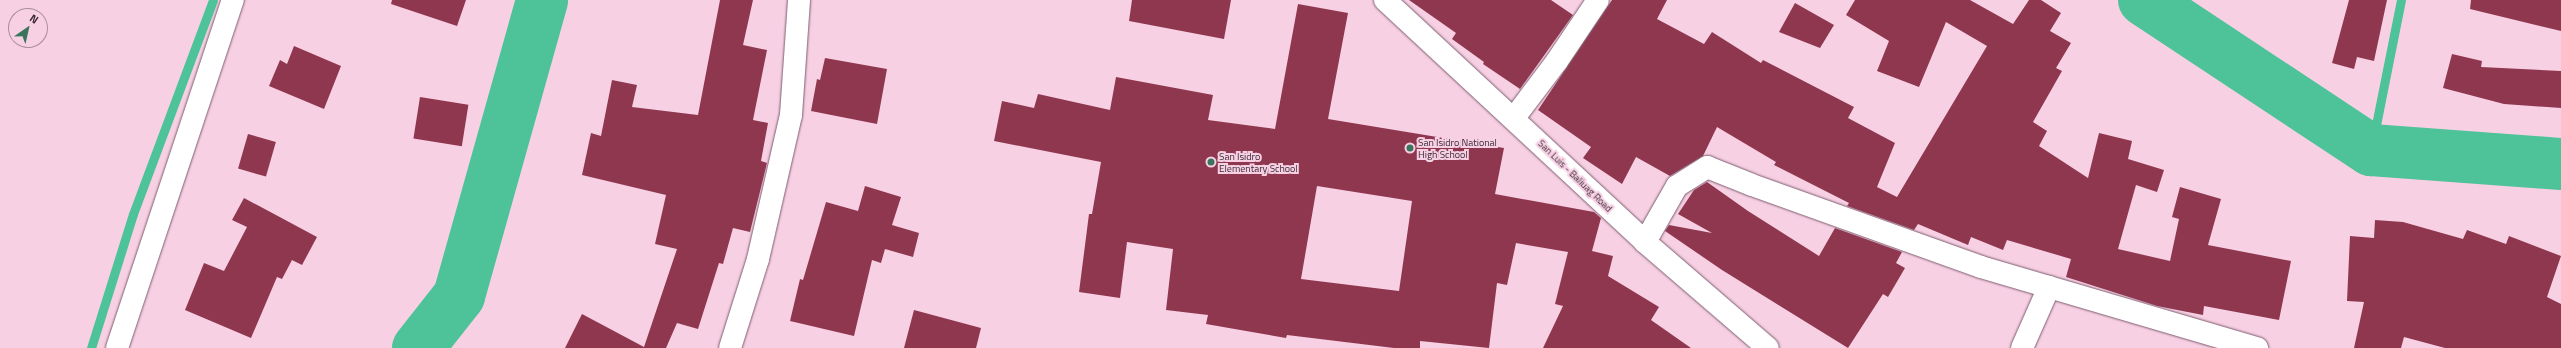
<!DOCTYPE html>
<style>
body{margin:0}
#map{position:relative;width:2561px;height:348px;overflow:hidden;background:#f7d0e4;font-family:"Titillium Web",sans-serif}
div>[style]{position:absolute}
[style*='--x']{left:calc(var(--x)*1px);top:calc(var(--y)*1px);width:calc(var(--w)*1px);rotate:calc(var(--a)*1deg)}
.stream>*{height:9px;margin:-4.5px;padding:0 4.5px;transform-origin:4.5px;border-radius:4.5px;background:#4ec298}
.river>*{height:52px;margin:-26px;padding:0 26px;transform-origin:26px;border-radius:26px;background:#4ec298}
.building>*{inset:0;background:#903750;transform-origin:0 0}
.roads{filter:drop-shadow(0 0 1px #7e5d6e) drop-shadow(0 0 1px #7e5d6e)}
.minor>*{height:22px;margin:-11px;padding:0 11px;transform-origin:11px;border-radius:11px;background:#fff}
.tertiary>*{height:22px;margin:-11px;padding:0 11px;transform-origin:11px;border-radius:11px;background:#fff}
.secondary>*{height:22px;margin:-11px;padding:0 11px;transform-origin:11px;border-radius:11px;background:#fff}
.dots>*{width:11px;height:11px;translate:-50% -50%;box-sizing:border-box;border:2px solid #f7d0e4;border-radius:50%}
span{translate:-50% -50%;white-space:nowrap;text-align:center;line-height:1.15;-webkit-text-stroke:4px #f7d0e4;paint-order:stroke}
.poi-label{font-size:10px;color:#3a2c33}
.left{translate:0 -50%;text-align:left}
.street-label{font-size:10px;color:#3a2c33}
.north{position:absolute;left:8px;top:8px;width:40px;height:40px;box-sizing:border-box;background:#f7d0e4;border:1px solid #ab8e9d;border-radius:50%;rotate:34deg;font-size:11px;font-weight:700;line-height:16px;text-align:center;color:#3a2c33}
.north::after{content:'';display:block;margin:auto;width:14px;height:18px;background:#3a745d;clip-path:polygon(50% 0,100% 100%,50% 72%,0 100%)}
</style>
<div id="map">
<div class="stream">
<i style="--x:2371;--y:150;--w:153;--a:-78.7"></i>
<i style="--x:91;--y:348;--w:140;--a:-72.6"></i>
<i style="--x:133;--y:214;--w:228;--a:-69.5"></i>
</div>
<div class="river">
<i style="--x:2144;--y:0;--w:272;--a:33.5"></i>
<i style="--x:2371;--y:150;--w:191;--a:4.2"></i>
<i style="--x:418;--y:348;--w:66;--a:-51.7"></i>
<i style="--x:459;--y:296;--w:307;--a:-74.3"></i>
</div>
<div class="building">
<i style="clip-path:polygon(392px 0,466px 0,457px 26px,391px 4px)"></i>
<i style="clip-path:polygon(720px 0,753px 0,743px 45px,767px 50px,753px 120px,768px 123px,761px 161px,767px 163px,750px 232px,733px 228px,723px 264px,719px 263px,698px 329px,677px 323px,666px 348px,565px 348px,582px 314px,644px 347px,677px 249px,655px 244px,666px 195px,582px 175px,591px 133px,601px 136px,612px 80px,637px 85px,632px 107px,698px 115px)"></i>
<i style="clip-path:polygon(1132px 0,1231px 0,1224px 39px,1129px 21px)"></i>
<i style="clip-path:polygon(1409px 0,1551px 0,1573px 15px,1520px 89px,1483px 64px,1484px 62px,1452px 39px,1456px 33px)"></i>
<i style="clip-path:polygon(1612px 0,1667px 0,1657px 19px,1704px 44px,1712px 32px,1761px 63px,1763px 60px,1854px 107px,1848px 118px,1895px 143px,1877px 187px,1897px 197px,1987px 46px,1946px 22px,1919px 87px,1877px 71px,1889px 41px,1846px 15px,1855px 0,1970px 0,2013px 24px,2029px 0,2041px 0,2061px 13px,2050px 31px,2071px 43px,2056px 68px,2062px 71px,2033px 122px,2047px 131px,2039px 146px,2088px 178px,2099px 133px,2132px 141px,2128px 159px,2164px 170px,2157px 192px,2136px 185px,2118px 249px,2170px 261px,2179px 219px,2172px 217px,2180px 187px,2221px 199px,2208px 245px,2291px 261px,2279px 320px,2204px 306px,2203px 315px,2157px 306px,2066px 277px,2071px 259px,2007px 240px,2003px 250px,1971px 237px,1968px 245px,1918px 224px,1914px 230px,1847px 206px,1849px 203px,1774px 165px,1776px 162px,1717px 127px,1703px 156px,1670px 176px,1636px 157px,1622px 184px,1583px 158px,1591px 147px,1538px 110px)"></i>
<i style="clip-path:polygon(2349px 0,2387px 0,2374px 61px,2357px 57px,2354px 69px,2332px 63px)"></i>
<i style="clip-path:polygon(2471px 0,2561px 0,2561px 31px,2470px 9px)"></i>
<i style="clip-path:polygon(1795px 3px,1834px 25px,1820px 48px,1779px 32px)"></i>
<i style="clip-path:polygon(evenodd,1298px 4px,1348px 13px,1328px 119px,1504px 148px,1495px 194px,1594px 212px,1601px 218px,1592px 251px,1613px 256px,1608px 276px,1659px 307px,1651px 320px,1691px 348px,1543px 348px,1563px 306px,1555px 304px,1568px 252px,1516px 243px,1507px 285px,1497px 283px,1489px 348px,1420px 341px,1420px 348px,1394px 348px,1287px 335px,1286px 338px,1206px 324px,1208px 315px,1166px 310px,1173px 249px,1127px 242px,1120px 298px,1079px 292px,1089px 214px,1092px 214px,1101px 162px,994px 141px,1002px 101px,1034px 108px,1038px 94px,1110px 110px,1116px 77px,1213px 95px,1208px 120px,1275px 129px,1298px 4px,1317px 186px,1412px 201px,1399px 291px,1301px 279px,1317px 186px)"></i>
<i style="clip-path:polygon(294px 46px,341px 66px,324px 109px,269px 86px,280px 60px,287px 64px)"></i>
<i style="clip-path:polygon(2452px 54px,2482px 61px,2481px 67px,2561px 71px,2561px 108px,2504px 104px,2443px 88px)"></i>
<i style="clip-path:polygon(825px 58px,887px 69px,877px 124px,811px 111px,817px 79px,820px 80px)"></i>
<i style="left:420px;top:97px;width:49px;height:42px;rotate:9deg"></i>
<i style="left:248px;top:134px;width:29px;height:36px;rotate:16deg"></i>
<i style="clip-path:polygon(1707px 182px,1748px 211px,1819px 256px,1835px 228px,1902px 252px,1896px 263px,1905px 268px,1888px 297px,1883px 294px,1848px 348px,1722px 270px,1665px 231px,1669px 225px,1712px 233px,1678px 214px,1694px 190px)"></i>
<i style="clip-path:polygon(865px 186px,901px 197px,892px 225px,919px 233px,913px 257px,885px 249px,881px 263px,872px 260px,854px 336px,790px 321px,800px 279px,803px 280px,826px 202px,858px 211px)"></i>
<i style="clip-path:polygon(244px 198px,317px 237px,302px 265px,292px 260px,282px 279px,277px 277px,251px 338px,185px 310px,204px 263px,224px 271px,247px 227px,232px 220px)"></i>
<i style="clip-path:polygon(2375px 220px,2403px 222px,2463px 239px,2467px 230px,2506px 244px,2509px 236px,2561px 256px,2547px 297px,2561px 304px,2561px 348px,2445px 348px,2404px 337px,2401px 348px,2354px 348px,2364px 302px,2347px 301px,2350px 236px,2374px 238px)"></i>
<i style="clip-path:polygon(914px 310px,981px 328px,976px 348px,904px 348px)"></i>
</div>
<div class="roads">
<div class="minor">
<i style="--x:1514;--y:118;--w:71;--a:-53"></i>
<i style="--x:1557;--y:61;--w:73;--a:-56.1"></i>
<i style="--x:1645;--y:242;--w:64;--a:-60.3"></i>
<i style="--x:1677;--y:186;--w:36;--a:-32"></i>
<i style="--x:1707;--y:167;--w:48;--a:21.8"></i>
<i style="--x:1752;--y:185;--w:243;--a:19.7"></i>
<i style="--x:1981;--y:267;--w:288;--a:16.4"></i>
<i style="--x:730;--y:348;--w:93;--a:-72.5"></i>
<i style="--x:758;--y:259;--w:148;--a:-77.1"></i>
<i style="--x:791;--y:115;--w:115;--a:-86"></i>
<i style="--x:2022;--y:348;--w:67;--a:-66.1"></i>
</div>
<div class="tertiary">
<i style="--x:117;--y:348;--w:367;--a:-71.6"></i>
</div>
<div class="secondary">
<i style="--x:1385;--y:0;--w:355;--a:42.9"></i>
<i style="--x:1645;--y:242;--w:162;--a:40.8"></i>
</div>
</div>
<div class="dots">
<i style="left:1410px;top:148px;background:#3a745d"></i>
<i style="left:1211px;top:162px;background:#3a745d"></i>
</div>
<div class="poi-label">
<span class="left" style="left:1418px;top:148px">San Isidro National<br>High School</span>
<span class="left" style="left:1219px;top:162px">San Isidro<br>Elementary School</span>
</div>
<div class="street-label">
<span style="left:1575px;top:176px;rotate:44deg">San Luis - Baliuag Road</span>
</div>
<div class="north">N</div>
</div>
